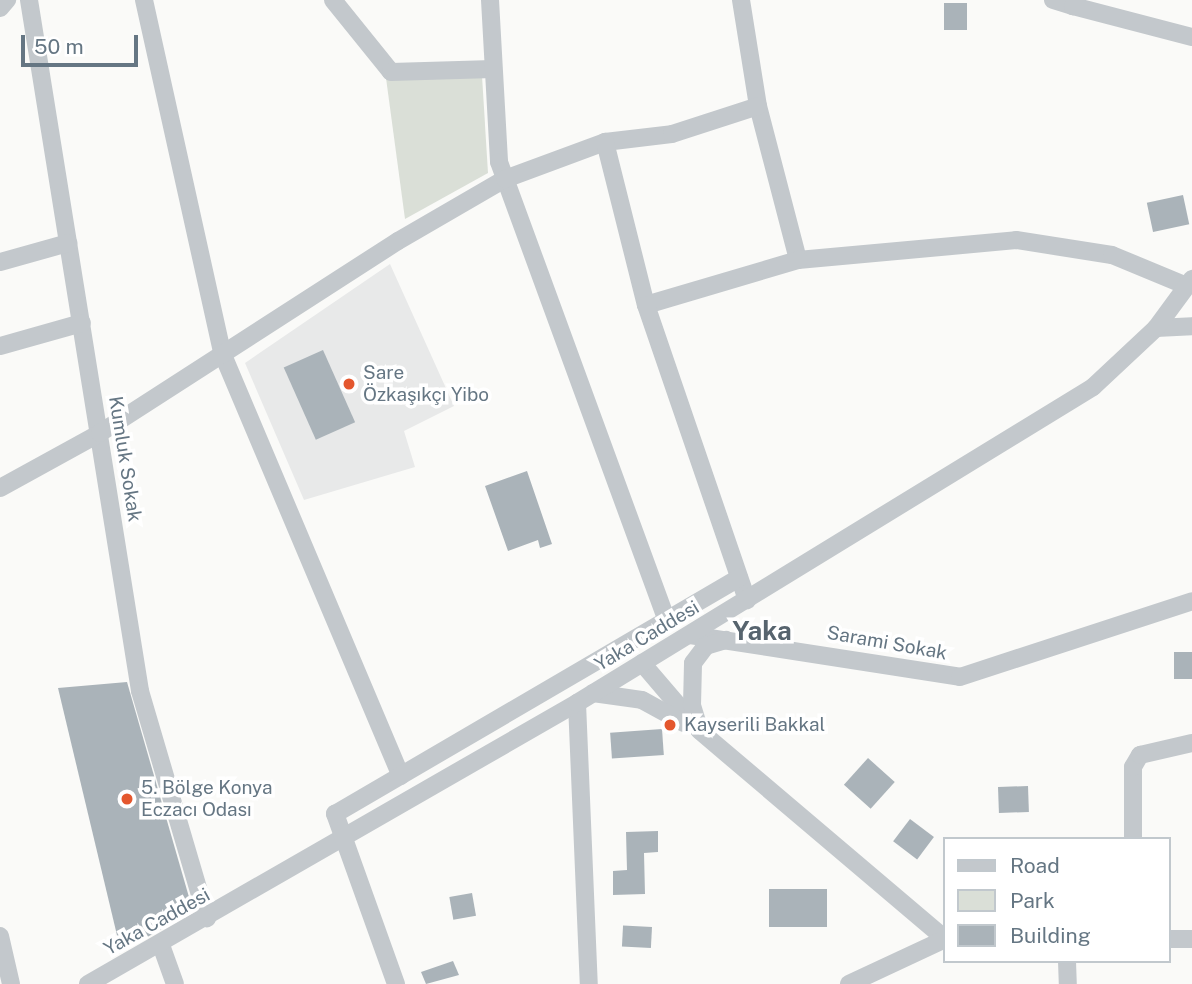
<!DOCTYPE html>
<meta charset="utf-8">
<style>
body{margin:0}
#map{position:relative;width:1192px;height:984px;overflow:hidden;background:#fafaf8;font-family:"Public Sans",sans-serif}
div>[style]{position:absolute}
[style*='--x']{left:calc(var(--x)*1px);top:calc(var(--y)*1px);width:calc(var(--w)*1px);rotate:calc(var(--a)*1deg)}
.built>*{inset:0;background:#e8e9e9}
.green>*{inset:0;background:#dadfd7}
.building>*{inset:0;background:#aab3b9;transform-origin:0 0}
.minor>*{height:18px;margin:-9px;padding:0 9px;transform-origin:9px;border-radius:9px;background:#c3c8cc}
.dots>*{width:19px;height:19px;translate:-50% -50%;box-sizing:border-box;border:4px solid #fff;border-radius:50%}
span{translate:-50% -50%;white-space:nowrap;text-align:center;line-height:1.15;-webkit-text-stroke:7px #fff;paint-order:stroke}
.poi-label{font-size:19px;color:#657683}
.left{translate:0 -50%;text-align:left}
.street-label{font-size:19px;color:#657683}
.district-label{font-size:26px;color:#57646e;font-weight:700}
.legend{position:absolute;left:943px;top:837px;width:228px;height:126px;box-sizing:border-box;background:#fff;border:2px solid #c1c8cd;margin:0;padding:9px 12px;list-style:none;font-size:21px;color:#657683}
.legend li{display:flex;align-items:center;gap:14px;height:35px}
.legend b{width:35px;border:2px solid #c1c8cd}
.scale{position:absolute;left:21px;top:35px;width:117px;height:32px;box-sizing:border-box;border:4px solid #657683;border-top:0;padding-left:9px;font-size:21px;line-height:24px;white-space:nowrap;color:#657683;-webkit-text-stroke:5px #fff;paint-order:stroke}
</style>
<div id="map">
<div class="built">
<i style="clip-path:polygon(390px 264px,454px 406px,404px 431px,415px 467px,304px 500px,245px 363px)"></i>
</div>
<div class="green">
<i style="clip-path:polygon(482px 76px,488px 173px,405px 219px,386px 78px)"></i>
</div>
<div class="building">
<i style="left:967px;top:3px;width:27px;height:23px;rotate:90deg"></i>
<i style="left:1183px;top:195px;width:30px;height:37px;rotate:78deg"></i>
<i style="left:323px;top:350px;width:79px;height:43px;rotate:66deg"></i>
<i style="clip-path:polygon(527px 471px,552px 544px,540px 548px,538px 540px,508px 551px,485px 486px)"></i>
<i style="left:1192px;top:652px;width:27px;height:18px;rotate:90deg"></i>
<i style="clip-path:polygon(127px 682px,193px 911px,121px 952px,58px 688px)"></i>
<i style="left:662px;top:729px;width:26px;height:52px;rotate:86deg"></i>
<i style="left:868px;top:758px;width:36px;height:36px;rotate:42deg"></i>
<i style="left:1028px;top:786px;width:26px;height:30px;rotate:88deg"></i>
<i style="left:910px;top:819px;width:30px;height:28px;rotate:37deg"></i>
<i style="clip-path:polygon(658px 831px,658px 852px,644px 853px,645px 894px,613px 895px,613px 871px,627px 870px,626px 832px)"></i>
<i style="left:769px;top:889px;width:58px;height:38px"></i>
<i style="left:472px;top:893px;width:23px;height:23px;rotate:80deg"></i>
<i style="left:652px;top:927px;width:21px;height:29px;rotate:93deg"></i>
<i style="clip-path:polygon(453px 961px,459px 975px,426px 984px,421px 972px)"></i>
</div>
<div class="minor">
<i style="--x:29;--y:0;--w:700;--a:80.87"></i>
<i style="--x:140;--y:691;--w:237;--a:73.6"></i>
<i style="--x:144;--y:0;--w:364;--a:77.5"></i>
<i style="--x:223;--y:355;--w:457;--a:67.1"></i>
<i style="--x:333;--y:0;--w:92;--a:51.1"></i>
<i style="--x:391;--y:72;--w:102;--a:-1.7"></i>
<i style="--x:490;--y:0;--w:162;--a:86.8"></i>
<i style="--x:499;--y:162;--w:490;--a:69.9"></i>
<i style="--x:741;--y:0;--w:107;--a:80.9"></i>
<i style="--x:758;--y:106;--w:159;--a:75.4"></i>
<i style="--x:798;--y:260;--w:219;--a:-5.2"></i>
<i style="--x:1016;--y:240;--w:97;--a:8.9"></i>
<i style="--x:1112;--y:255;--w:81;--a:22.5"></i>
<i style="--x:1053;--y:0;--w:21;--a:17"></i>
<i style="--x:1076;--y:0;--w:7;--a:117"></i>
<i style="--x:1073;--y:6;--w:123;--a:14.6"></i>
<i style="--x:0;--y:8;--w:11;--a:-49"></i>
<i style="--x:605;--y:142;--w:67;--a:-6.8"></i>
<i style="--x:672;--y:134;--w:90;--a:-18"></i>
<i style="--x:0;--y:262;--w:71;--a:-15.6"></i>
<i style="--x:646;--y:305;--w:159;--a:-16.5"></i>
<i style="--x:1156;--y:328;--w:36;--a:-3"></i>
<i style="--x:0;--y:346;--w:85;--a:-15.7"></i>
<i style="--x:0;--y:488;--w:114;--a:-28.8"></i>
<i style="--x:100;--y:433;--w:354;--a:-32.8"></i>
<i style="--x:398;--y:241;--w:124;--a:-30.1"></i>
<i style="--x:505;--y:179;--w:107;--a:-20.3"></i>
<i style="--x:605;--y:142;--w:168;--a:75.9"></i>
<i style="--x:646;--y:305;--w:312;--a:71.1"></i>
<i style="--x:690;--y:635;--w:273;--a:8.8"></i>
<i style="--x:960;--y:677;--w:244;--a:-18.1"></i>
<i style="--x:642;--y:663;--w:89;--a:49.5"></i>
<i style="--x:700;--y:731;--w:321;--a:40.3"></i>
<i style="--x:593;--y:693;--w:49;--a:8.1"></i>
<i style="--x:642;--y:700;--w:48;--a:28.7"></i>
<i style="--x:577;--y:703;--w:281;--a:87.6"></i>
<i style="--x:698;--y:725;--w:21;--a:-107"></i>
<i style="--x:692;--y:705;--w:42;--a:-88.6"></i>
<i style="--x:693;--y:663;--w:21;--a:-53"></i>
<i style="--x:706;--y:646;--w:21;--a:-17"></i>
<i style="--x:1133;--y:839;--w:72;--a:-90"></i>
<i style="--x:1133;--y:767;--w:14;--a:-60"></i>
<i style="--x:1140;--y:755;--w:53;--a:-13"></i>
<i style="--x:0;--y:936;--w:49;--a:77.1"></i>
<i style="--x:1169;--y:939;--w:23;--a:0"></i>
<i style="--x:161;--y:945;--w:41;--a:70.3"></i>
<i style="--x:1067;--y:961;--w:23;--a:88"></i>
<i style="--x:88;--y:984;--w:564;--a:-29.88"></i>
<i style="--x:577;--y:703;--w:605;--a:-31.48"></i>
<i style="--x:1093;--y:387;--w:86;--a:-43.1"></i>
<i style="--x:1156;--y:328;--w:61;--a:-53.7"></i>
<i style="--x:396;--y:984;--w:181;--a:-109.7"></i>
<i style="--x:335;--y:814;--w:468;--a:-30.3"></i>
<i style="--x:849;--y:984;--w:106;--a:-25.1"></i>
</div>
<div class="dots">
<i style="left:349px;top:384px;background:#e4572e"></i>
<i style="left:670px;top:725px;background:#e4572e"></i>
<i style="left:127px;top:799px;background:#e4572e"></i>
</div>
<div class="poi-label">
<span class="left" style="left:363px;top:384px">Sare<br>Özkaşıkçı Yibo</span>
<span class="left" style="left:684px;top:725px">Kayserili Bakkal</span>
<span class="left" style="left:141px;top:799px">5. Bölge Konya<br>Eczacı Odası</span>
</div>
<div class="street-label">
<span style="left:125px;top:459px;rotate:81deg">Kumluk Sokak</span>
<span style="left:647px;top:636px;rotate:-31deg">Yaka Caddesi</span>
<span style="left:887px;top:643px;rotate:10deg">Sarami Sokak</span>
<span style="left:157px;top:922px;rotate:-29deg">Yaka Caddesi</span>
</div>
<div class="district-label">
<span style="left:762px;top:631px">Yaka</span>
</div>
<ul class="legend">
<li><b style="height:9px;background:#c3c8cc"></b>Road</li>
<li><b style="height:19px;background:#dadfd7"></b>Park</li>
<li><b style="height:19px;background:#aab3b9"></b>Building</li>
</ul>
<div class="scale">50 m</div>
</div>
